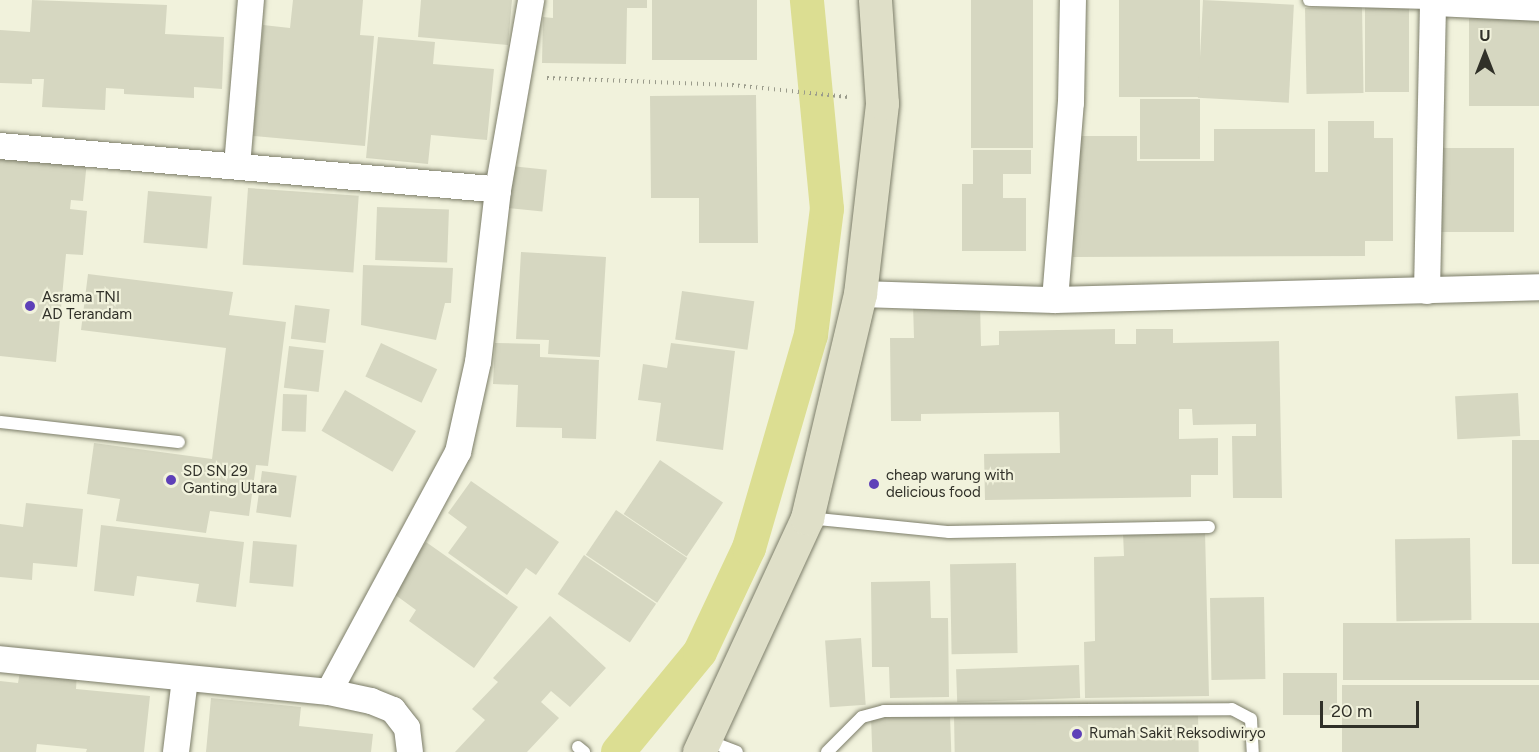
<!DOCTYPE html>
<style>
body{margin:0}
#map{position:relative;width:1539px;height:752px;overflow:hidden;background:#f1f2dc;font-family:Figtree,sans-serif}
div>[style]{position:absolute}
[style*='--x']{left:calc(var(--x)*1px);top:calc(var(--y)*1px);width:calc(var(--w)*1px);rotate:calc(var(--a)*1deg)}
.canal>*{height:34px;margin:-17px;padding:0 17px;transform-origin:17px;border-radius:17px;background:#dcde92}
.building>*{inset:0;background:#d6d7c1;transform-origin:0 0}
.path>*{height:4px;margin-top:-2px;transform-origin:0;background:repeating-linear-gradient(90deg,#9a9b8b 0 1.5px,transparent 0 6px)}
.roads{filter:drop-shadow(0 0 2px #7c7d69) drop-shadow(0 0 2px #7c7d69)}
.service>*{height:12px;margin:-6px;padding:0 6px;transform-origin:6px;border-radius:6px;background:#fff}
.minor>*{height:26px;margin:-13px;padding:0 13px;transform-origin:13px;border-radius:13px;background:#fff}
.secondary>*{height:33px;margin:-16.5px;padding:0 16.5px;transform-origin:16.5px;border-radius:16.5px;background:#dfdfc8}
.dots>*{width:16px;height:16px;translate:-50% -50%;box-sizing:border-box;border:3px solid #f1f2dc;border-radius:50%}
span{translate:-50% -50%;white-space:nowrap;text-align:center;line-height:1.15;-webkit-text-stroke:4.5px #f1f2dc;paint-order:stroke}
.poi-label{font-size:15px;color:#303028}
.left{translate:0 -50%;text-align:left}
.north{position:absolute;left:1455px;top:24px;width:60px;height:60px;-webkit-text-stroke:4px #f1f2dc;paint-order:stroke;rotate:0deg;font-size:16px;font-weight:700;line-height:24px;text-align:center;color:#303028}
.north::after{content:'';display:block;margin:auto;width:21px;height:27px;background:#303028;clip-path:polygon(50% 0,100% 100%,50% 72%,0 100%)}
.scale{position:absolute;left:1320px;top:701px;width:99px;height:27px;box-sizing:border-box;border:3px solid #303028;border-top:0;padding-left:8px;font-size:18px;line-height:21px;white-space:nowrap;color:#303028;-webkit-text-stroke:4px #f1f2dc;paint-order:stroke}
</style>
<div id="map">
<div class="canal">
<i style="--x:618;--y:752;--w:129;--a:-50.6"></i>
<i style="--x:700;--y:652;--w:115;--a:-64.8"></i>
<i style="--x:749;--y:548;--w:222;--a:-73.8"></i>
<i style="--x:811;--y:335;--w:127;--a:-82.8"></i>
<i style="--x:827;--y:209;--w:210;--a:-95.5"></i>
</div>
<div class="building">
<i style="clip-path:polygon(32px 0,167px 5px,165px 34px,224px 37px,222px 89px,194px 87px,194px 98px,124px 94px,124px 89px,106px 88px,105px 110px,42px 107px,44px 79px,32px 79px,32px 84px,0 83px,0 30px,30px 32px)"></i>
<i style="clip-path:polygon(293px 0,363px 0,360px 35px,374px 36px,365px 146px,253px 136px,263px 25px,290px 28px)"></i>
<i style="clip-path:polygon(421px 0,512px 0,508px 45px,418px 37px)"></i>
<i style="clip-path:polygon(553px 0,647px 0,647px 8px,627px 8px,626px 64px,542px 63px,543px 17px,553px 18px)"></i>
<i style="left:652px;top:0;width:105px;height:60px"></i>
<i style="left:971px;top:0;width:62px;height:148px"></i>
<i style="left:1119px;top:0;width:81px;height:97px"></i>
<i style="left:1203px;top:0;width:91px;height:98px;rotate:3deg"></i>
<i style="left:1362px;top:7px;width:86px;height:57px;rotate:89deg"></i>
<i style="left:1365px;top:7px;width:44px;height:85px"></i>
<i style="left:1469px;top:18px;width:70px;height:88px"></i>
<i style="clip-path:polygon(378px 37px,435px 42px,433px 64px,494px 69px,487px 140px,431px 135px,428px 164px,366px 158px)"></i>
<i style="clip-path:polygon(756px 95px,758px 243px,699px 243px,699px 198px,651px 198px,650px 96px)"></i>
<i style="left:1140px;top:99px;width:60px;height:60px"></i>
<i style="clip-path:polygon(1328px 121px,1374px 121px,1374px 138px,1393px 138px,1393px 241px,1365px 241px,1365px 256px,1073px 257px,1072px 136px,1137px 136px,1137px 161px,1214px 161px,1214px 129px,1315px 129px,1315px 172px,1328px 172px)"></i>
<i style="left:1440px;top:148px;width:74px;height:84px"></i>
<i style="clip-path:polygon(973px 150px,1031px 150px,1031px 174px,1003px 174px,1003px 198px,1026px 198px,1026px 251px,962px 251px,962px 184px,973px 184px)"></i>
<i style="clip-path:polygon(0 153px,87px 161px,83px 201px,71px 200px,70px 209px,87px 211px,83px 255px,66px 254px,56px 362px,0 356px)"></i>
<i style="left:511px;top:166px;width:36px;height:42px;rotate:6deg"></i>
<i style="left:248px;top:188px;width:111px;height:77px;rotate:4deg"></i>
<i style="left:148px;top:191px;width:64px;height:52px;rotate:5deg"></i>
<i style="left:377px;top:207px;width:72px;height:53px;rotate:2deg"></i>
<i style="clip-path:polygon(521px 252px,606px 257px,600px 357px,548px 354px,549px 340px,516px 339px)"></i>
<i style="clip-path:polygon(363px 265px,453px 268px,451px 303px,445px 303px,436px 340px,361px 325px)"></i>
<i style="clip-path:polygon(88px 274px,233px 292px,229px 315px,286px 322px,268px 466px,256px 465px,249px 516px,210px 511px,206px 533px,116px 521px,120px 499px,87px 494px,94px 443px,212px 459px,226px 348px,81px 330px)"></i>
<i style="left:682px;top:291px;width:73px;height:49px;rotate:8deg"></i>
<i style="clip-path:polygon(980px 303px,981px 346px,999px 345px,999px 331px,1115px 329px,1115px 344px,1136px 344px,1136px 329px,1173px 329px,1173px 343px,1279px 341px,1282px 498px,1233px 498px,1232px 436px,1256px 436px,1256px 424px,1193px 425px,1192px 409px,1179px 409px,1179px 439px,1218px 438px,1218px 475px,1191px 475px,1191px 497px,985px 500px,984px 454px,1060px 453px,1059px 412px,921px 414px,921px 421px,891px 421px,890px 338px,914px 338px,913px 304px)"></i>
<i style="left:295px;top:305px;width:35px;height:34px;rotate:7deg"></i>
<i style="left:381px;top:343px;width:62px;height:37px;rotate:25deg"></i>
<i style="clip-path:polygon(495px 343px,540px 344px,540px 357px,599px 360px,596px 439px,562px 438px,562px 428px,516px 427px,518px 385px,493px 384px)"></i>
<i style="clip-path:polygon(671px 343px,735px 351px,723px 450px,656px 441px,661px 403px,638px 400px,643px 364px,667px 368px)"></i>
<i style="left:289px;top:346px;width:35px;height:42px;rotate:7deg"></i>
<i style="left:345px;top:390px;width:82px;height:47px;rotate:30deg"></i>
<i style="left:1518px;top:393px;width:43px;height:63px;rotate:87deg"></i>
<i style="left:283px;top:394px;width:24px;height:37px;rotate:2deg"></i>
<i style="left:1539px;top:440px;width:124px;height:27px;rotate:90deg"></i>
<i style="left:660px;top:460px;width:76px;height:65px;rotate:34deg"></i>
<i style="left:262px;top:471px;width:35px;height:42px;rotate:8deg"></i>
<i style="clip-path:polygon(471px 481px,559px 542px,536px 575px,526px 568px,507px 595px,448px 553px,467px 527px,448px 513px)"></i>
<i style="clip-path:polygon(26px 503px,83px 509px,77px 567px,33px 563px,32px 580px,0 577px,0 524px,23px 527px)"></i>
<i style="left:616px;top:510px;width:86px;height:54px;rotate:34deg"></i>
<i style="clip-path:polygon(101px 525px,244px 542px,236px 607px,196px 602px,199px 584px,137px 576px,134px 596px,94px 591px)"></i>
<i style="clip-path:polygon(1205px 531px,1209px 696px,1085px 698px,1084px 642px,1095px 641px,1094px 557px,1124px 556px,1123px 533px)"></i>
<i style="left:1470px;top:538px;width:82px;height:75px;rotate:89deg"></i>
<i style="left:253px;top:541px;width:44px;height:42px;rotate:5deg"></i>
<i style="clip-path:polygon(426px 542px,518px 607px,474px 668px,409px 621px,416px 610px,390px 591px)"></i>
<i style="left:584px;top:555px;width:87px;height:47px;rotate:34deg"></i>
<i style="left:1016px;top:563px;width:90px;height:66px;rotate:89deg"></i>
<i style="clip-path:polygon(930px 581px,931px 618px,948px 618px,949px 697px,890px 698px,889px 667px,872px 667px,871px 582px)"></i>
<i style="left:1264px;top:597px;width:82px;height:54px;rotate:89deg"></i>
<i style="clip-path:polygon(550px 616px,606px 668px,570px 707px,551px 691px,541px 702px,559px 718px,527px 752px,455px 752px,485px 720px,472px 709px,498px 682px,493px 678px)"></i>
<i style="left:1539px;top:623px;width:57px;height:196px;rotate:90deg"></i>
<i style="left:861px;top:638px;width:67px;height:36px;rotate:86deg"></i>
<i style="left:1079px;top:665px;width:33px;height:123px;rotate:88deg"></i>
<i style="clip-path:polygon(21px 666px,77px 672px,76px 689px,150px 696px,144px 752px,86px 752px,87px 749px,37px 744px,36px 752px,0 752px,0 681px,18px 683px)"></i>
<i style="left:1337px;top:673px;width:42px;height:54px;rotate:90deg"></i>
<i style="left:1539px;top:685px;width:67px;height:197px;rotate:90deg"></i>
<i style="clip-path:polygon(211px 698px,301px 707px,299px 726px,373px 734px,371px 752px,206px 752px)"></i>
<i style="left:1198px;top:712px;width:40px;height:244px;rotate:89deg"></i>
<i style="left:950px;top:715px;width:37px;height:79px;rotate:88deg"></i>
</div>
<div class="path">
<i style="--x:547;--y:78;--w:185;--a:2.2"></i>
<i style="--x:732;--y:85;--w:117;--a:5.9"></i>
</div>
<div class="roads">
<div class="service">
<i style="--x:1309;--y:0;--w:124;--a:1.4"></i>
<i style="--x:0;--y:422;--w:180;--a:6.4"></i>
<i style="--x:808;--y:518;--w:142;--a:5.7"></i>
<i style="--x:949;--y:532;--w:260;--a:-1.1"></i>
<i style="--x:706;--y:740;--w:33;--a:21"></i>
<i style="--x:578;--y:747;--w:8;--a:40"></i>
<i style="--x:827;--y:752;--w:49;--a:-45"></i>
<i style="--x:862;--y:717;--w:23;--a:-15"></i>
<i style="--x:884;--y:711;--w:348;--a:-0.3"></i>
<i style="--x:1232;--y:709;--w:21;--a:28"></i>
<i style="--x:1251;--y:719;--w:33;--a:87"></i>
</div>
<div class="minor">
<i style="--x:0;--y:146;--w:500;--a:5"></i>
<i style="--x:498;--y:190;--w:173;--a:96.6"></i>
<i style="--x:478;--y:362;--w:92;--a:102.5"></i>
<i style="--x:458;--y:452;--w:272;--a:118.3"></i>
<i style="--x:329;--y:692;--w:331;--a:-174.3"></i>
<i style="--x:237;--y:166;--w:167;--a:-85.2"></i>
<i style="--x:498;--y:190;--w:193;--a:-80.1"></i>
<i style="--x:1427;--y:291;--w:288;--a:-88.8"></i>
<i style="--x:1433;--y:3;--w:106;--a:2.7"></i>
<i style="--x:860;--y:294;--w:195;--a:1.8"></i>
<i style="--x:1055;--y:300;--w:484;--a:-1.5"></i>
<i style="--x:1055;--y:300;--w:198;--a:-85.4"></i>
<i style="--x:1071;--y:103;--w:103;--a:-88.9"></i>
<i style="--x:329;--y:692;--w:43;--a:12.1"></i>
<i style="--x:371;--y:701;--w:24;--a:22"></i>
<i style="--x:393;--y:710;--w:23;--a:52"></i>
<i style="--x:407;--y:728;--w:24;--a:83"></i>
<i style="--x:176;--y:752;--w:74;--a:-83"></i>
</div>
<div class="secondary">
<i style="--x:699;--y:752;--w:258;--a:-65.2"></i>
<i style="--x:807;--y:518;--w:230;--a:-76.7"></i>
<i style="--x:860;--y:294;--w:192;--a:-83.4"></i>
<i style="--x:882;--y:103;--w:103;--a:-93.9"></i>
</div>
</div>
<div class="dots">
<i style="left:30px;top:306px;background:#5e40b8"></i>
<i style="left:171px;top:480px;background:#5e40b8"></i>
<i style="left:874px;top:484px;background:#5e40b8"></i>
<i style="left:1077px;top:734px;background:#5e40b8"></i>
</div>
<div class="poi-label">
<span class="left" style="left:42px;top:306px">Asrama TNI<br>AD Terandam</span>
<span class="left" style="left:183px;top:480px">SD SN 29<br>Ganting Utara</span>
<span class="left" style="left:886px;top:484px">cheap warung with<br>delicious food</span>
<span class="left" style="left:1089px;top:734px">Rumah Sakit Reksodiwiryo</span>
</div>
<div class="north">U</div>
<div class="scale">20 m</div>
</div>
